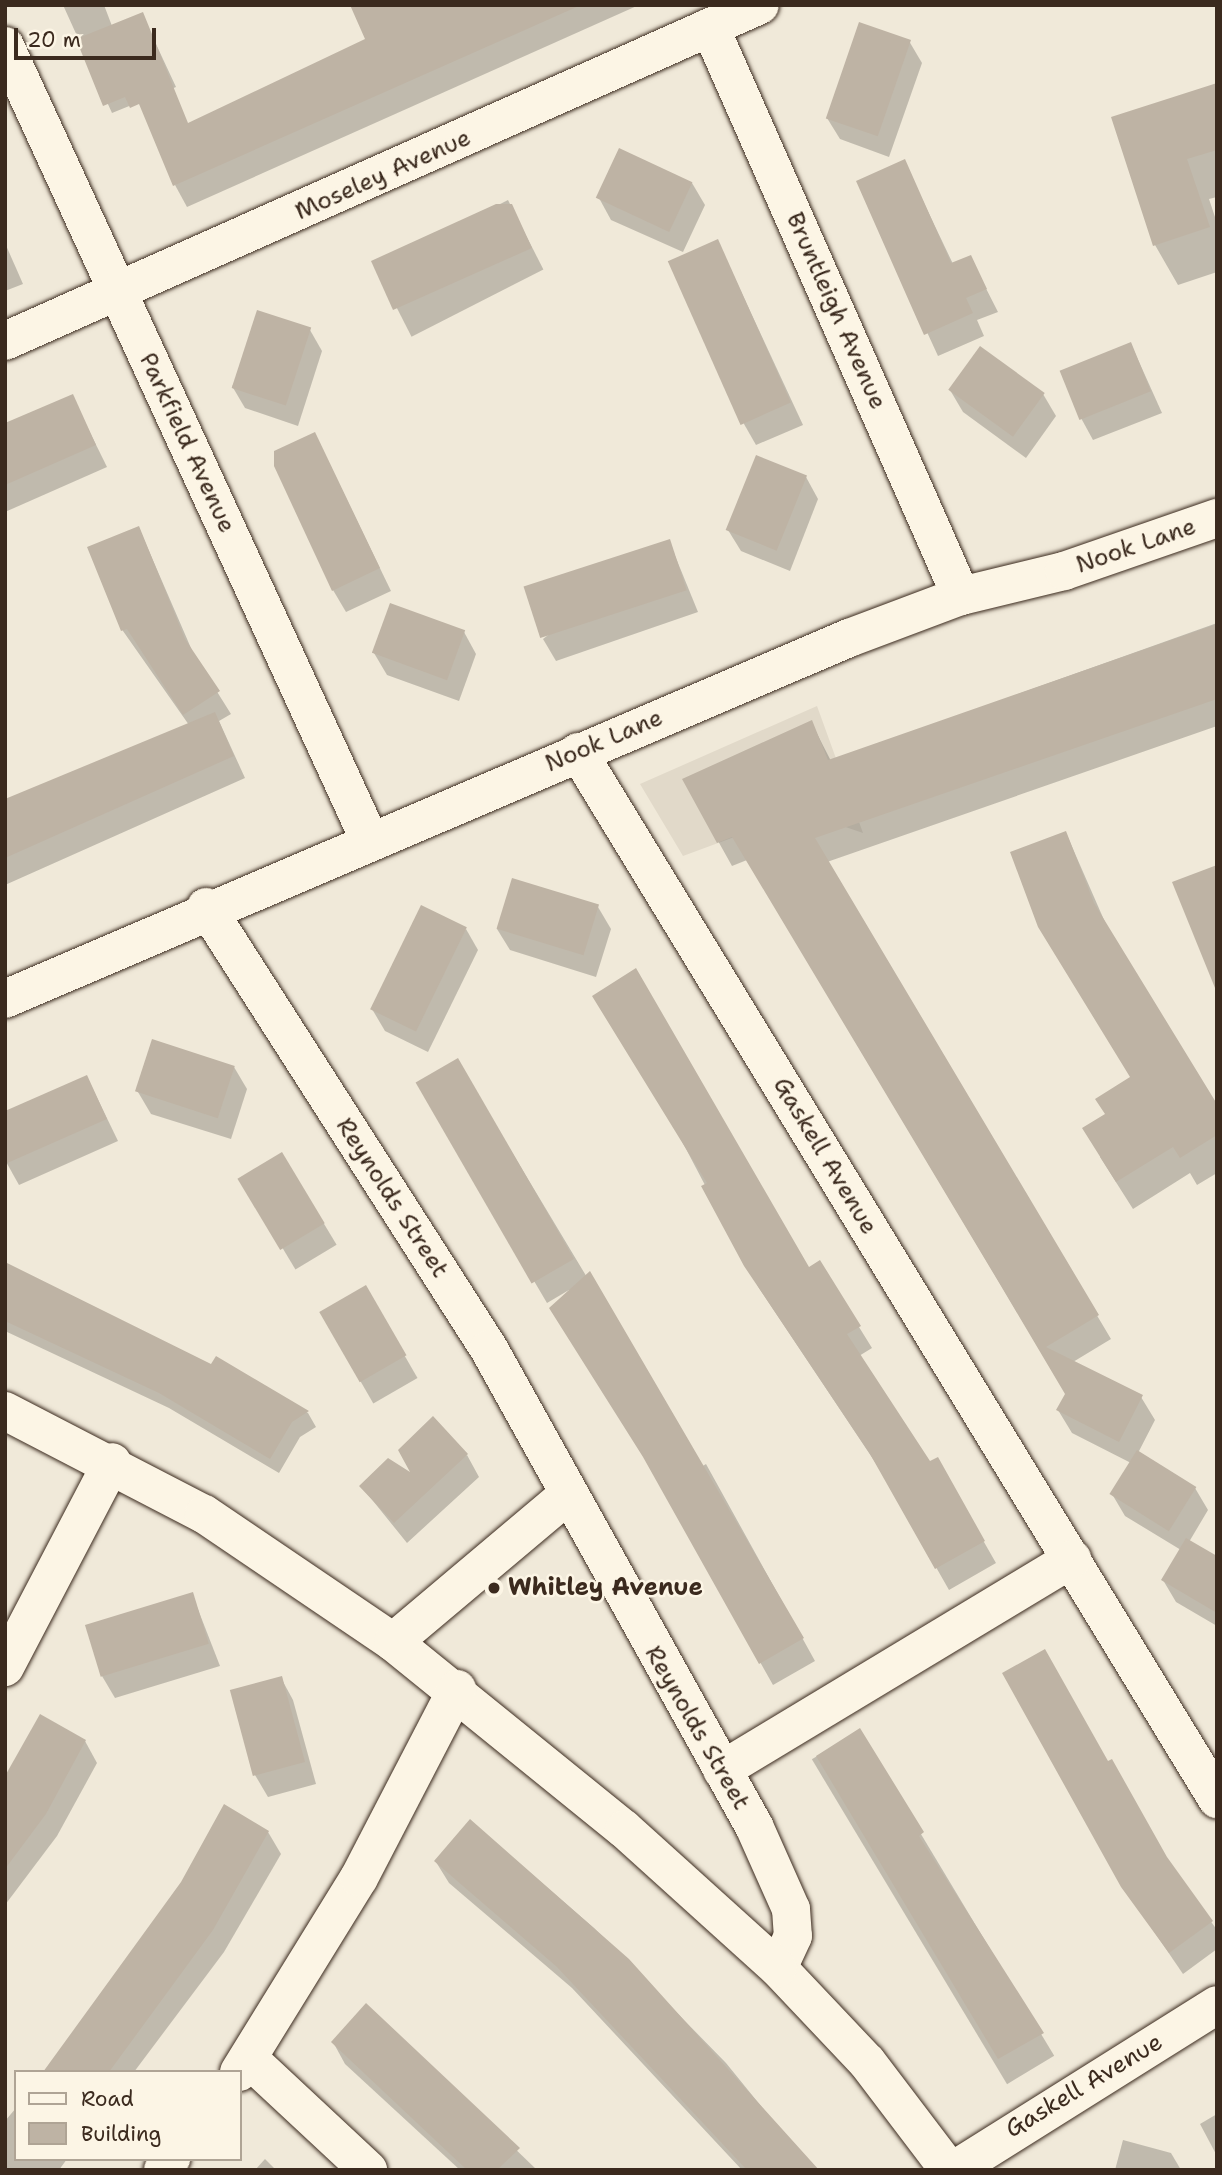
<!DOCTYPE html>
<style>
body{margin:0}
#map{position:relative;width:1222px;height:2175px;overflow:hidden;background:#f0e9d9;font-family:"Shantell Sans",sans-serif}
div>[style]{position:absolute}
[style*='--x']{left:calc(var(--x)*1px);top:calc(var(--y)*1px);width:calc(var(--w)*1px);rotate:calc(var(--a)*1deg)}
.built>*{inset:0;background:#e1d9c9}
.shadow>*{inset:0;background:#0003;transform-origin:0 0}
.building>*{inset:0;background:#beb3a4;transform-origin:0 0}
.roads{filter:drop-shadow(0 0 2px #3b2a1e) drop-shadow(0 0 2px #3b2a1e)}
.minor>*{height:38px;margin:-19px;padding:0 19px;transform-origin:19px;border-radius:19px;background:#fcf5e5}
.dots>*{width:19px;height:19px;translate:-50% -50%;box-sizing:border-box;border:4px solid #fcf5e5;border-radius:50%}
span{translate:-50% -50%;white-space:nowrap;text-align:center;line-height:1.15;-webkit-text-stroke:5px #fcf5e5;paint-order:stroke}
.street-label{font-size:24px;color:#3b2a1e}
.poi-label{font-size:24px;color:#3b2a1e;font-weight:700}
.left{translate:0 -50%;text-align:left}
.frame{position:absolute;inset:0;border:7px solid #3b2a1e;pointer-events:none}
.legend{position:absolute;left:14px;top:2070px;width:228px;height:91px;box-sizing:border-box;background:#fcf5e5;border:2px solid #afa495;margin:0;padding:9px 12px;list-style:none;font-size:21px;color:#3b2a1e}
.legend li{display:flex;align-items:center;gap:14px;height:35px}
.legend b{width:35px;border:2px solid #afa495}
.scale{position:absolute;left:14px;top:28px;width:142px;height:32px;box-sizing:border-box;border:4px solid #3b2a1e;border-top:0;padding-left:9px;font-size:21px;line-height:24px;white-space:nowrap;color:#3b2a1e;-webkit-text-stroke:5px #fcf5e5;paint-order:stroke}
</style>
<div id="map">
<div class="built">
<i style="clip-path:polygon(817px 706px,863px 833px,802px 812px,683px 856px,640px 784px)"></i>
</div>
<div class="shadow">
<i style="clip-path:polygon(63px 5px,104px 5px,112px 26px,142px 14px,176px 87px,112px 113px)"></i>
<i style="clip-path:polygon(450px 5px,639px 5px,187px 207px,175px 185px,368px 40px)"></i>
<i style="clip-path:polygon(909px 41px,922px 63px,889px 157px,840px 139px,827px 118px)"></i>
<i style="clip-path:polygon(1217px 85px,1217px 197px,1209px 199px,1217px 223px,1217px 272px,1178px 285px,1155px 245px,1113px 118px)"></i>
<i style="clip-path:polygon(904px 161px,953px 264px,970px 257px,998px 312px,977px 320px,984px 336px,938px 356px,858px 182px)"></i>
<i style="clip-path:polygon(692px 183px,705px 205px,683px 252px,611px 220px,599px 198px)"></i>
<i style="left:508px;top:200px;width:78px;height:148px;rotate:63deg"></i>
<i style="clip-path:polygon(718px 242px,803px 425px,756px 445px,744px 424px)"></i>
<i style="clip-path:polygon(5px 243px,23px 284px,5px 291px)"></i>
<i style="clip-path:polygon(310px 330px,322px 351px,298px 426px,245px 408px,232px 386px)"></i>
<i style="clip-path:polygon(1131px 344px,1162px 413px,1093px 440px,1081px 418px)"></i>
<i style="clip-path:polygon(950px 390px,1043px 394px,1056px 416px,1026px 458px,963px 412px)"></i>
<i style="clip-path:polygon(72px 396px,107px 467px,5px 512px,5px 426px)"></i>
<i style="clip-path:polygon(315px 434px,391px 591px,346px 612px,333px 590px)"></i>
<i style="clip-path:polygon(806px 477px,818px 499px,790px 571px,741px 551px,728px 530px)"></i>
<i style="clip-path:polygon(139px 528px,194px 655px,231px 714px,219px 721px,245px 778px,5px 885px,5px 802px,189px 725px,123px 631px,90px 548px)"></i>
<i style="clip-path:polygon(669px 541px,698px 612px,556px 661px,543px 639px)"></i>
<i style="clip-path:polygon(1217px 623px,1217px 726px,827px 862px,1111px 1339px,1073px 1362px,1141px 1397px,1155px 1420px,1138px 1453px,1195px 1488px,1208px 1510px,1189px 1542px,1217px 1558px,1217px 1626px,1176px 1602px,1163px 1580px,1181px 1550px,1125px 1516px,1112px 1494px,1131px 1463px,1072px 1433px,1058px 1410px,1066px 1394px,747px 860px,732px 866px,684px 780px,811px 722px,831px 761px)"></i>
<i style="clip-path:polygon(464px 632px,476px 654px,459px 701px,387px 675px,374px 653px)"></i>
<i style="clip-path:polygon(1066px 833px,1108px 929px,1217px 1107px,1217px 1173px,1197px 1185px,1190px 1173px,1133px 1209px,1100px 1157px,1107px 1115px,1132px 1078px)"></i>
<i style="clip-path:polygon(598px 907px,611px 929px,596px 977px,510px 950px,497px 929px)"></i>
<i style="clip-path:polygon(466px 929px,478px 950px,428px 1052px,385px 1031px,372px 1009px)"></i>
<i style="clip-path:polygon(457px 1061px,701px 1467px,706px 1464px,815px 1661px,773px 1685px,654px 1474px,569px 1290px,547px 1303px,418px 1084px)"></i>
<i style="clip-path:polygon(234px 1067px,247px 1089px,231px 1139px,151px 1114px,138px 1092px)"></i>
<i style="clip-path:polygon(87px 1077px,118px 1141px,19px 1185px,5px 1160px)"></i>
<i style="clip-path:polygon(664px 1107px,859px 1327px,872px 1348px,859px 1356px,930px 1464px,937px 1460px,996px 1563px,949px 1590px,883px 1474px,759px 1288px)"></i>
<i style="left:282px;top:1154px;width:106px;height:48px;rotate:59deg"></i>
<i style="clip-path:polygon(5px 1265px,212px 1366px,217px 1358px,308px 1413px,316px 1427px,300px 1437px,279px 1473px,169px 1408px,5px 1331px)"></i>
<i style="left:365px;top:1287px;width:105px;height:51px;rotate:60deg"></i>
<i style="clip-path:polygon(467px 1455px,479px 1477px,407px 1543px,361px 1486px,415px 1477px)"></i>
<i style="clip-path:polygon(192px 1594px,220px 1666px,115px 1698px,102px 1676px)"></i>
<i style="clip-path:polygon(281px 1678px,293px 1700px,316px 1784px,268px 1797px,255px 1775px)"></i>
<i style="left:859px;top:1731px;width:379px;height:55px;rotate:59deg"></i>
<i style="clip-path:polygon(85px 1741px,97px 1763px,57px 1836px,5px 1905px,5px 1780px)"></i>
<i style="clip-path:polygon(470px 1821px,594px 1928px,726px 2063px,813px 2170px,742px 2170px,572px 1988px,449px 1883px,436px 1862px)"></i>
<i style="clip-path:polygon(268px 1832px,281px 1854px,224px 1952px,134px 2072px,44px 2072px)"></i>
<i style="clip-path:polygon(1167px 1860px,1217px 1930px,1217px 1949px,1183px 1974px,1123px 1886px)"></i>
<i style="clip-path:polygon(366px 2005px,537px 2170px,460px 2170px,345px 2064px,333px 2042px)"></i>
<i style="clip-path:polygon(16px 2108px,16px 2159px,67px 2159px,59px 2170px,5px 2170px,5px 2121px)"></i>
<i style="clip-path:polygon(1217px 2114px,1217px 2156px,1200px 2124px)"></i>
<i style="clip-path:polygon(1123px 2140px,1171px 2153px,1181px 2170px,1115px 2170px)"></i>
<i style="clip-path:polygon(265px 2159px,276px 2170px,255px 2170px)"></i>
</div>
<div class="building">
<i style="clip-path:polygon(350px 5px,581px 5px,173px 186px,139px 104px,130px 108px,125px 97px,103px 106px,76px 39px,143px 12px,188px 123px,365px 39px)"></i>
<i style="left:859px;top:22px;width:55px;height:102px;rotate:19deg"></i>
<i style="clip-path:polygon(1217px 83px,1217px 150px,1187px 159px,1210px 227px,1153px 246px,1111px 117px)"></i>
<i style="left:619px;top:148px;width:81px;height:55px;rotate:25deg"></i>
<i style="clip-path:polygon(905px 159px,951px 263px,971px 255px,987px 289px,966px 298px,973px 313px,924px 335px,856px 181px)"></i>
<i style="clip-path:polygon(496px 204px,512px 204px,532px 248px,393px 310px,371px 261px)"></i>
<i style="left:718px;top:239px;width:179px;height:55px;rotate:66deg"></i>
<i style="left:257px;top:310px;width:57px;height:82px;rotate:18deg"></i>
<i style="left:1131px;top:342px;width:53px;height:77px;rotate:68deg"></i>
<i style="left:980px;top:346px;width:80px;height:54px;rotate:36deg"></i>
<i style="clip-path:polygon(73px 394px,96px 445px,5px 485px,5px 423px)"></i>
<i style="clip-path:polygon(315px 432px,380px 568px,332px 591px,274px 466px,274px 451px)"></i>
<i style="left:756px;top:455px;width:55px;height:81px;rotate:22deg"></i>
<i style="clip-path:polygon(139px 526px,185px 639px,220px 691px,183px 715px,127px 629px,121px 631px,87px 547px)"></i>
<i style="left:670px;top:539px;width:54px;height:154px;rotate:72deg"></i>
<i style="left:390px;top:603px;width:80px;height:53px;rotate:20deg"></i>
<i style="clip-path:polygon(1217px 624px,1217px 699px,815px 838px,1099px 1315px,1046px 1347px,1143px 1395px,1119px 1442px,1056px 1410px,1065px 1394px,1001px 1286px,732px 837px,717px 843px,682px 779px,812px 720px,828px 760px)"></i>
<i style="clip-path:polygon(215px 712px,234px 756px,5px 858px,5px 799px)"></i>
<i style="clip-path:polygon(1066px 831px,1094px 903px,1217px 1104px,1217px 1135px,1180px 1158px,1173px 1147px,1116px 1182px,1082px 1128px,1105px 1114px,1095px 1099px,1130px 1077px,1038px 927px,1010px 852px)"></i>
<i style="clip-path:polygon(1217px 865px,1217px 988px,1215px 988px,1172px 882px)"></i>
<i style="left:512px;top:878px;width:91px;height:53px;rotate:17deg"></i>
<i style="left:421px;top:905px;width:51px;height:116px;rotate:26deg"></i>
<i style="clip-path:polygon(636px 968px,809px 1267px,820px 1260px,861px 1326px,847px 1334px,930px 1461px,938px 1457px,985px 1541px,935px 1569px,870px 1454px,744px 1266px,701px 1186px,707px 1183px,592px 996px)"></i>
<i style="left:152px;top:1039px;width:87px;height:55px;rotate:18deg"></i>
<i style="left:458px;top:1058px;width:232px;height:49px;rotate:60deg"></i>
<i style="clip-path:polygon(87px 1075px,107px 1119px,5px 1164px,5px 1111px)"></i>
<i style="left:282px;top:1152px;width:83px;height:52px;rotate:59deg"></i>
<i style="clip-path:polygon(5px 1262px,211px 1364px,216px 1356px,309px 1411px,292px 1422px,270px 1459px,159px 1393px,5px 1321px)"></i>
<i style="clip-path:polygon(590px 1271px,804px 1638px,759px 1664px,643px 1457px,549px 1308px)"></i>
<i style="left:366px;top:1285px;width:81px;height:54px;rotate:60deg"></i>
<i style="clip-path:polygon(433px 1416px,468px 1454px,394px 1523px,359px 1486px,388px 1458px,410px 1472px,398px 1450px)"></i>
<i style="left:1137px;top:1450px;width:70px;height:52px;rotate:32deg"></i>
<i style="clip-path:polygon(1186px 1538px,1217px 1556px,1217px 1613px,1161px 1580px)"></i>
<i style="left:193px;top:1592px;width:54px;height:113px;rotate:73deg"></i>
<i style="clip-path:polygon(1045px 1649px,1108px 1761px,1112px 1759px,1167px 1857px,1213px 1921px,1169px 1953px,1121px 1887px,1002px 1673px)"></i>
<i style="left:282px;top:1676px;width:89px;height:54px;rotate:75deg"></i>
<i style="clip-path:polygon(40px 1714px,86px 1740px,46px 1814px,5px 1869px,5px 1776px)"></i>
<i style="clip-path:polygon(860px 1728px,924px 1832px,919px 1836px,1044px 2033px,998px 2059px,816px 1756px)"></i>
<i style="clip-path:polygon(224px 1804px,269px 1831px,213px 1930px,109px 2072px,43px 2072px,181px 1882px)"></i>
<i style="clip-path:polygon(470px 1819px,629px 1959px,819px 2170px,747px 2170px,557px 1967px,434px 1861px)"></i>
<i style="clip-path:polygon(366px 2003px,520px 2148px,497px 2170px,467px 2170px,331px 2042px)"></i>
</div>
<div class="roads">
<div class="minor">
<i style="--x:710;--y:27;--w:622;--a:66.2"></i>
<i style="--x:5;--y:46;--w:873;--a:65.34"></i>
<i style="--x:5;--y:341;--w:826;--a:-23.99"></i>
<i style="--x:578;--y:752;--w:1227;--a:58.6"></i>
<i style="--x:206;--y:907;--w:525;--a:57.37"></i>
<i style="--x:489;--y:1349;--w:546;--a:60.95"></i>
<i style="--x:754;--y:1826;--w:91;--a:66"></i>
<i style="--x:791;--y:1909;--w:27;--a:86"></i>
<i style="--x:793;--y:1936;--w:35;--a:115"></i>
<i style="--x:778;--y:1968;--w:129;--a:46.6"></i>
<i style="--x:867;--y:2062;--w:136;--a:52.8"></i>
<i style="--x:5;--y:999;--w:918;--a:-23.16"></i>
<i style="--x:849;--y:638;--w:120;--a:-20.6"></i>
<i style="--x:961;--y:596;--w:106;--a:-13.6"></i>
<i style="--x:1064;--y:571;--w:162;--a:-19.1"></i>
<i style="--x:5;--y:1411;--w:224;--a:27.4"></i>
<i style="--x:204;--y:1514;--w:228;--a:34.1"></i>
<i style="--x:393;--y:1642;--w:297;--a:39"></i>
<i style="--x:624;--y:1829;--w:207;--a:42.1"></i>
<i style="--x:393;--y:1642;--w:230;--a:-40.1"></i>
<i style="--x:5;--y:1667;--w:231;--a:-62.4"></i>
<i style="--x:722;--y:1770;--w:409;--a:-31.1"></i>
<i style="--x:249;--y:2059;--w:163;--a:43"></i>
<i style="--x:239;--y:2072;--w:228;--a:-58.3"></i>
<i style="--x:359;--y:1878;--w:213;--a:-62.6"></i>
<i style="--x:163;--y:2170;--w:14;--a:-54"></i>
<i style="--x:954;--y:2170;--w:310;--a:-32.1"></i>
</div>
</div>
<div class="dots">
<i style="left:494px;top:1588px;background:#3b2a1e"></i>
</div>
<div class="street-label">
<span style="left:383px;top:175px;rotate:-24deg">Moseley Avenue</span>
<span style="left:836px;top:311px;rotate:66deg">Bruntleigh Avenue</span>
<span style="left:187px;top:443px;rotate:65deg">Parkfield Avenue</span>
<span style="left:1136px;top:546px;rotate:-19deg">Nook Lane</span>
<span style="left:604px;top:741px;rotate:-23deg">Nook Lane</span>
<span style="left:825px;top:1156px;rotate:59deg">Gaskell Avenue</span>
<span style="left:392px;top:1198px;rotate:57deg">Reynolds Street</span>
<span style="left:697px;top:1728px;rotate:60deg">Reynolds Street</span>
<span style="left:1084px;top:2086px;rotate:-31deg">Gaskell Avenue</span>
</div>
<div class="poi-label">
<span class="left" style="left:508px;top:1588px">Whitley Avenue</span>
</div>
<div class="frame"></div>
<ul class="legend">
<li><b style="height:9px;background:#fcf5e5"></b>Road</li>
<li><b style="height:19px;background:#beb3a4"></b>Building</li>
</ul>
<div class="scale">20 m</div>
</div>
